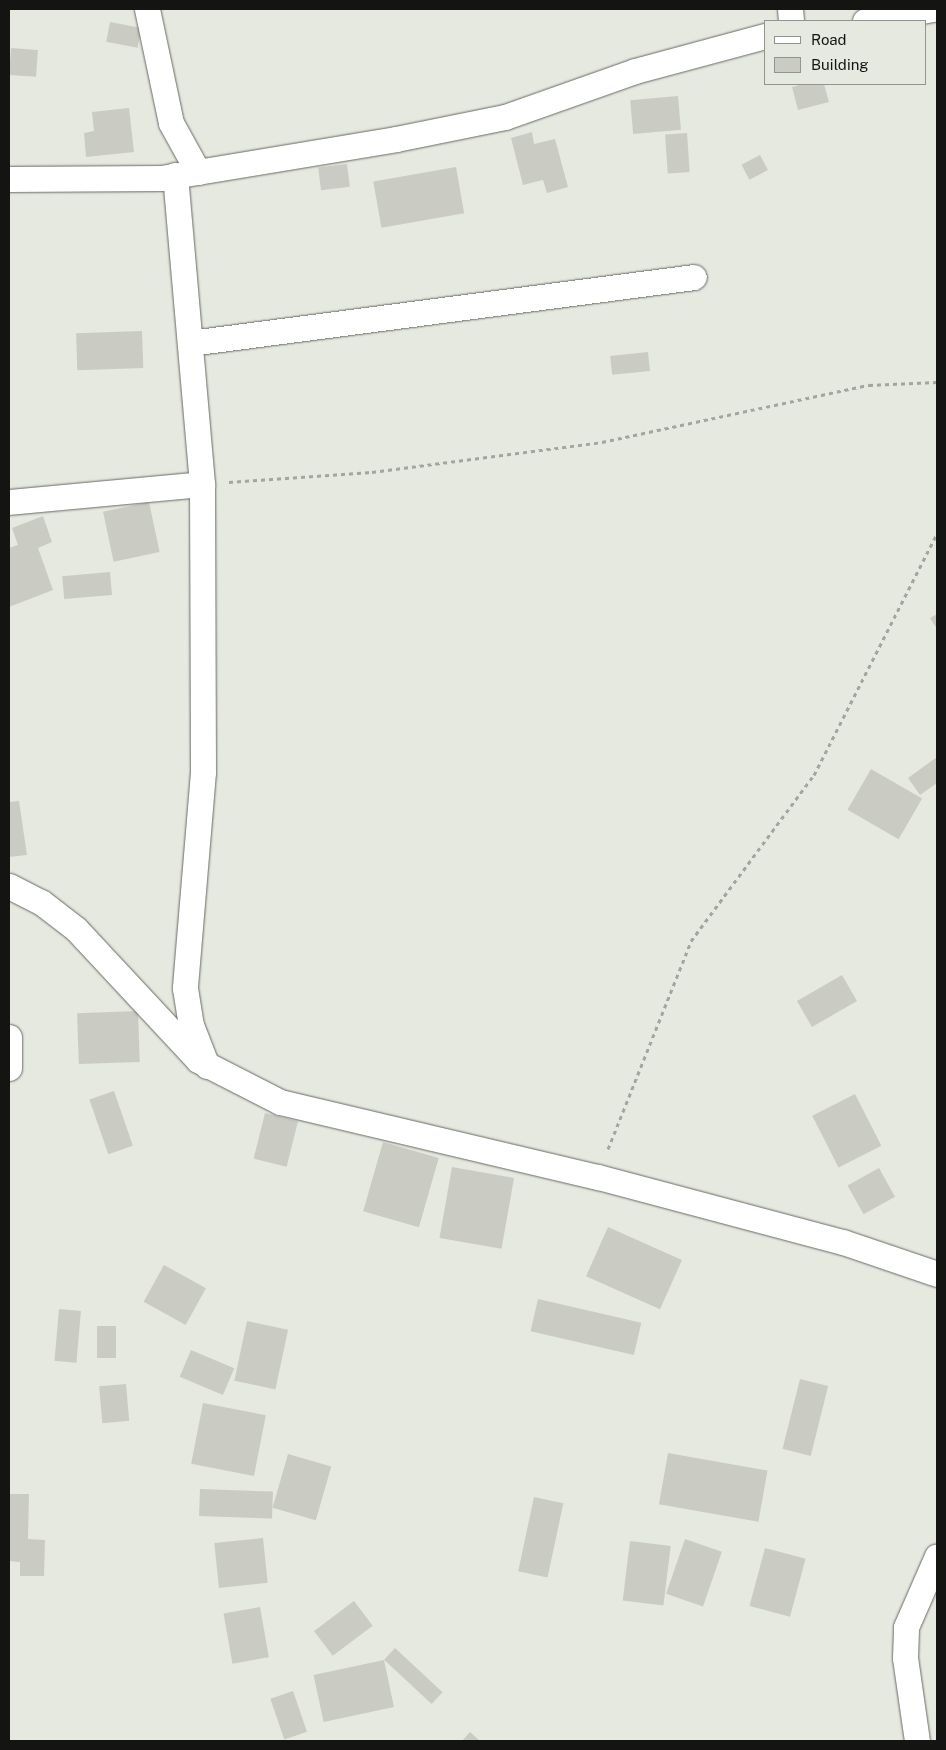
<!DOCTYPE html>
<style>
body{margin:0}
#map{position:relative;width:946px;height:1750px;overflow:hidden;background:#e6e9e0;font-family:"Public Sans",sans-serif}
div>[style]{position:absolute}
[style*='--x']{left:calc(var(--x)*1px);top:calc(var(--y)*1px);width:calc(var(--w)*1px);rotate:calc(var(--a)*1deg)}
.building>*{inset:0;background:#caccc4;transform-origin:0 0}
.path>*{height:3px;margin-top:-1.5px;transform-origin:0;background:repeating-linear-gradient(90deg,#a3a59e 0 4px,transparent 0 8px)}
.roads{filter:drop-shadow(0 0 1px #676a62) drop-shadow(0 0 1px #676a62)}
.minor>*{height:25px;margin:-12.5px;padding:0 12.5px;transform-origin:12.5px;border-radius:12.5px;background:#fff}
span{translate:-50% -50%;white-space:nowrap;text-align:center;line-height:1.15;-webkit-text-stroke:4px #e6e9e0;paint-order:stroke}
.frame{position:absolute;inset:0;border:10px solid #141512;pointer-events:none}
.legend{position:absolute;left:764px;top:20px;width:162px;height:65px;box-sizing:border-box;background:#e6e9e0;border:1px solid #92948e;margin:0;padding:6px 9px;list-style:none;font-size:15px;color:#141512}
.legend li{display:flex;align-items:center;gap:10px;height:25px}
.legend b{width:25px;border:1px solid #92948e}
</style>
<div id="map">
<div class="building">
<i style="left:110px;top:22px;width:32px;height:20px;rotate:11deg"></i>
<i style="left:11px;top:48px;width:27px;height:27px;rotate:4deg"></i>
<i style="clip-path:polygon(803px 84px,824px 84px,829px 102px,798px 110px,792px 87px)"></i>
<i style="left:678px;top:96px;width:34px;height:48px;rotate:85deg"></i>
<i style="clip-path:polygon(129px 108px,134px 152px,86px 157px,84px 133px,94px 131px,92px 112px)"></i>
<i style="clip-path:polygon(532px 132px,534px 144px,555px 139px,568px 187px,547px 193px,543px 180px,523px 185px,511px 138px)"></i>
<i style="left:687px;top:133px;width:39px;height:22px;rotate:86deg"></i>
<i style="left:760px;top:155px;width:17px;height:21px;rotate:62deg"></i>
<i style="left:347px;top:164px;width:23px;height:29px;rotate:83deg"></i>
<i style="left:456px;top:167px;width:47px;height:84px;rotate:80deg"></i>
<i style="left:142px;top:331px;width:37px;height:66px;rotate:88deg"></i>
<i style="left:648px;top:352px;width:19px;height:38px;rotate:84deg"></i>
<i style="left:149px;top:502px;width:51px;height:47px;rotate:78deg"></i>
<i style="clip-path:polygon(43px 516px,52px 542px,38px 548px,53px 590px,9px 607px,9px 548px,18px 545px,12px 528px)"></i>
<i style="left:110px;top:572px;width:23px;height:48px;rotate:85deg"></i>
<i style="clip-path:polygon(937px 614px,937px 629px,930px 618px)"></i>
<i style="clip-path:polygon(937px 757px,937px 783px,920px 795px,908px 778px)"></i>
<i style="left:871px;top:769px;width:59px;height:47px;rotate:30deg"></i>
<i style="clip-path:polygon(19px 801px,27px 855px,9px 857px,9px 802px)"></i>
<i style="left:842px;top:975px;width:30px;height:52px;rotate:60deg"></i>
<i style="left:138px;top:1011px;width:51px;height:61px;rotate:88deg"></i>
<i style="left:114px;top:1091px;width:58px;height:26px;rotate:71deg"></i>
<i style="left:855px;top:1094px;width:58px;height:48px;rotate:63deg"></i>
<i style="left:265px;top:1113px;width:34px;height:47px;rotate:14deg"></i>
<i style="left:383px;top:1142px;width:58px;height:72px;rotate:16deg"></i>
<i style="left:452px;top:1167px;width:63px;height:72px;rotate:10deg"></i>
<i style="left:879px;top:1168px;width:33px;height:36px;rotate:61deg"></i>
<i style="left:608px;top:1227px;width:81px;height:54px;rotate:24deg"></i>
<i style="left:164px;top:1265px;width:48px;height:42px;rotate:29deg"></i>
<i style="left:538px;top:1299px;width:106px;height:33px;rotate:13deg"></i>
<i style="left:59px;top:1309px;width:22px;height:52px;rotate:5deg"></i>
<i style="left:247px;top:1321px;width:42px;height:61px;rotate:12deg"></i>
<i style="left:97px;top:1326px;width:19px;height:32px"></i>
<i style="left:191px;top:1350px;width:47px;height:29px;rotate:23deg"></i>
<i style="left:800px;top:1379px;width:29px;height:72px;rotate:14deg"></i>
<i style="left:126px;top:1384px;width:37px;height:27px;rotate:85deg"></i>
<i style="left:203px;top:1403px;width:64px;height:62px;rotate:11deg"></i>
<i style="left:668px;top:1453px;width:101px;height:52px;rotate:10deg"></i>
<i style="left:288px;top:1454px;width:45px;height:56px;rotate:16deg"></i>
<i style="left:200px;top:1489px;width:73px;height:27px;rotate:2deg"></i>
<i style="clip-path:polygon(9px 1494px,29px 1494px,28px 1539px,45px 1540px,44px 1576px,20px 1576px,20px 1562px,9px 1561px)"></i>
<i style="left:534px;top:1497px;width:30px;height:76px;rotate:12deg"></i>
<i style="left:263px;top:1538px;width:45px;height:49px;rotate:84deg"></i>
<i style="left:685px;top:1539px;width:39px;height:58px;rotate:19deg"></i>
<i style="left:630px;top:1541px;width:41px;height:60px;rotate:7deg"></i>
<i style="left:765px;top:1548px;width:42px;height:60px;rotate:15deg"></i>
<i style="left:354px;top:1601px;width:31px;height:50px;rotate:53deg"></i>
<i style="left:260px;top:1607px;width:51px;height:37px;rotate:80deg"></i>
<i style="left:395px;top:1648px;width:65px;height:16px;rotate:43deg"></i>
<i style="left:384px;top:1660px;width:48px;height:72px;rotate:78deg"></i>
<i style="left:293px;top:1691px;width:43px;height:24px;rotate:71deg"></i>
<i style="clip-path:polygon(470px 1732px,480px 1741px,462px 1741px)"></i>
</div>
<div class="path">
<i style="--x:229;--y:482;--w:143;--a:-4"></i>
<i style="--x:372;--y:472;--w:232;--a:-7.4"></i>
<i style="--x:602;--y:442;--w:273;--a:-12.1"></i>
<i style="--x:869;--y:385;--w:68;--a:-2.5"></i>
<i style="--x:608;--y:1149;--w:224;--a:-68.2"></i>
<i style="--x:691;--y:941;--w:207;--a:-53.5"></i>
<i style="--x:814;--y:775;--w:271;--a:-63"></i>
</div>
<div class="roads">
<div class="minor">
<i style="--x:147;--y:9;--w:116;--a:78.1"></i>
<i style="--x:171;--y:123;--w:56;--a:61.1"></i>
<i style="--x:790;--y:9;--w:12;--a:85"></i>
<i style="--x:865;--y:21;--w:69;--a:-10"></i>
<i style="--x:175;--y:175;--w:310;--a:85"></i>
<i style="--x:202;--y:484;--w:288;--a:89.8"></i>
<i style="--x:203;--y:772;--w:217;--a:94.8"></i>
<i style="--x:185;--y:988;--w:37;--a:81"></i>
<i style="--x:191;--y:1025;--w:44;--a:68.7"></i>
<i style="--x:9;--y:179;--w:152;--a:-0.4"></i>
<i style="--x:161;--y:178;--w:238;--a:-9.4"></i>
<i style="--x:396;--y:139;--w:111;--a:-11.4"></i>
<i style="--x:505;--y:117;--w:138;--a:-19.5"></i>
<i style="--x:635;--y:71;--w:135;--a:-15.1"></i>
<i style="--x:190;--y:343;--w:508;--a:-7.46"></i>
<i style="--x:9;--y:502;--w:194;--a:-5.3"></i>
<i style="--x:9;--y:886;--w:36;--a:27"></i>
<i style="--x:41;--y:902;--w:44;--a:37.6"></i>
<i style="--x:76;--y:929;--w:179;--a:47"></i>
<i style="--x:198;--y:1060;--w:92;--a:27.1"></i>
<i style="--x:280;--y:1102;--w:327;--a:13.3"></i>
<i style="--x:598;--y:1177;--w:253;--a:14.9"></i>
<i style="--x:843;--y:1242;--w:99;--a:18.8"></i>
<i style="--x:9;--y:1037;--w:31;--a:90"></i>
<i style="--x:917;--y:1741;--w:84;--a:-98.2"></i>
<i style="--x:905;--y:1658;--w:31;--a:-88"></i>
<i style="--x:906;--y:1627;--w:77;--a:-66.4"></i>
</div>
</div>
<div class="frame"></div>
<ul class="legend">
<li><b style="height:6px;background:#fff"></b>Road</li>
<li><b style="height:14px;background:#caccc4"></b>Building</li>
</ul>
</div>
